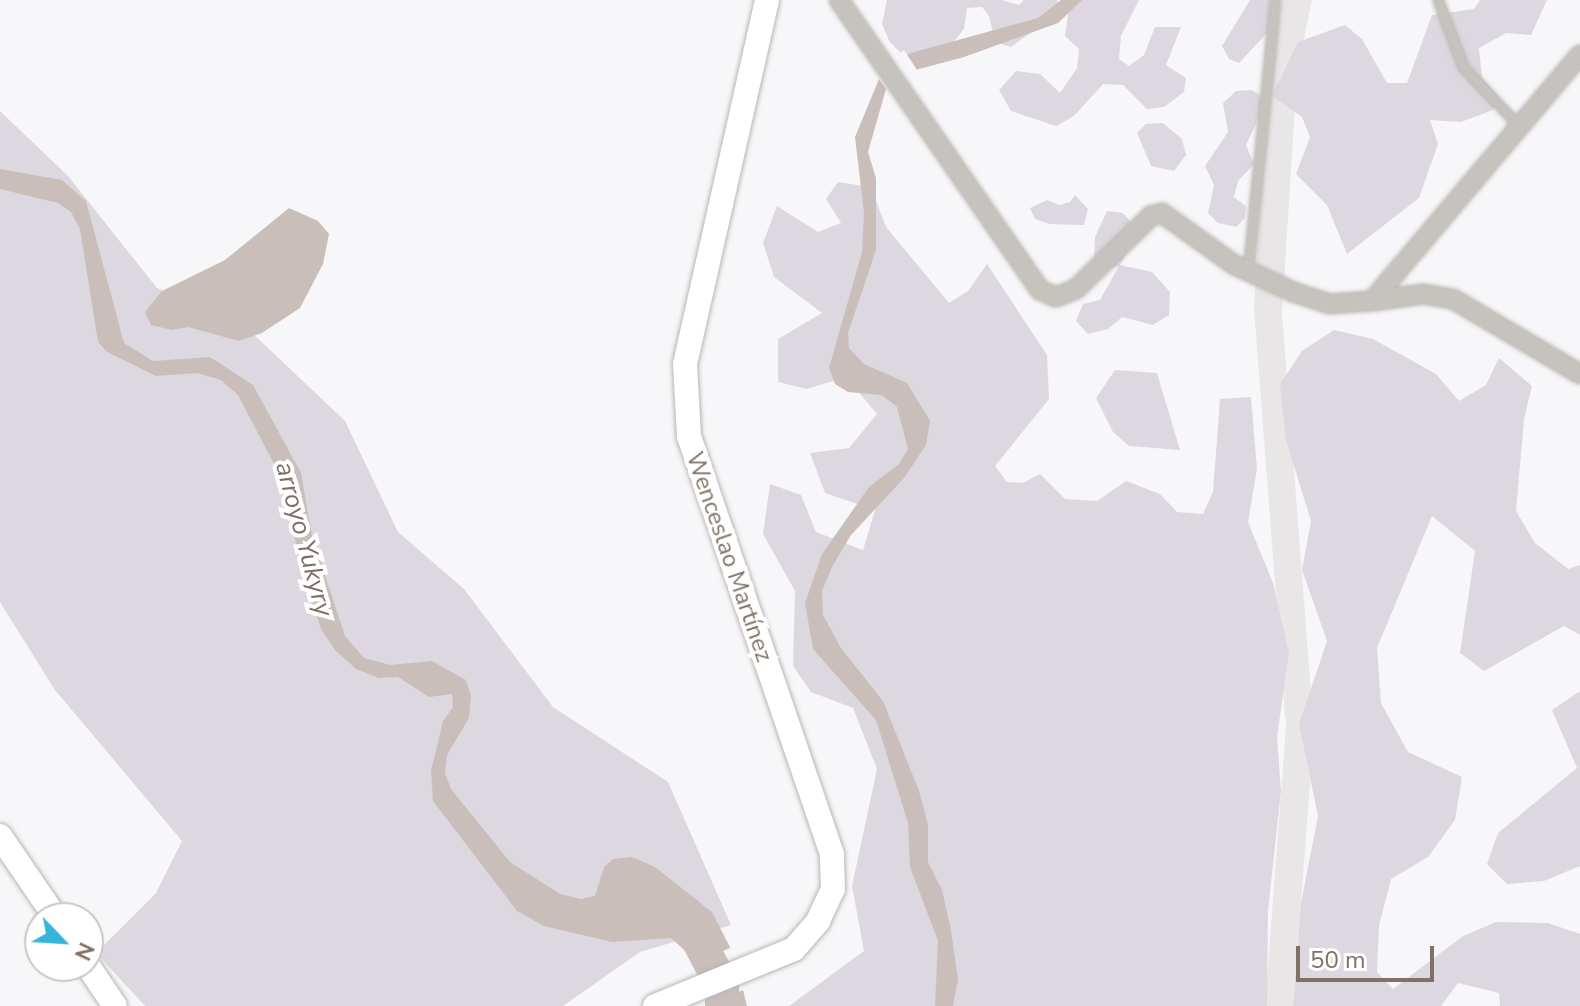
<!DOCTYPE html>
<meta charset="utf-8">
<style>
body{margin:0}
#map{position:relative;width:1580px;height:1006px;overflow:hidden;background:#f7f7f9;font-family:"Nunito Sans",sans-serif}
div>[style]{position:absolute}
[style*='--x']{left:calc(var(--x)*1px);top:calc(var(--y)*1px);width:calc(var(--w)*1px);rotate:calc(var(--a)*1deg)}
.built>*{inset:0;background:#e8e6e7}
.green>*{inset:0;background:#ddd8e0}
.water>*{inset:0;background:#c9beba}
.pier>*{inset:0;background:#f7f7f9}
.river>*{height:34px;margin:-17px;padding:0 17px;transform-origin:17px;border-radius:17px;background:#c9beba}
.roads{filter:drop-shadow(0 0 2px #bbb5b1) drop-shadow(0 0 2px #bbb5b1)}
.lane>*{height:9px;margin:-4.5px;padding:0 4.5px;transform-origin:4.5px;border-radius:4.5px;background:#c6c2be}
.street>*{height:18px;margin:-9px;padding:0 9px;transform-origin:9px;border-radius:9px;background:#c6c2be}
.secondary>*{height:24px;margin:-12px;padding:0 12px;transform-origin:12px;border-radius:12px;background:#fff}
span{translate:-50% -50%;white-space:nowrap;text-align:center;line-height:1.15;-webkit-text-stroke:8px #fff;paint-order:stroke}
.street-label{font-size:24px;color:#807166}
.water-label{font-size:26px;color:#816d66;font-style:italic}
.north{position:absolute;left:24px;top:902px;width:80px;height:80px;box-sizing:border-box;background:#fff;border:2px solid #ccc6c2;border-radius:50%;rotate:115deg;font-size:22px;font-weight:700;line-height:32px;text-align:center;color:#807166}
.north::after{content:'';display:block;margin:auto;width:28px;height:36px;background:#35b5db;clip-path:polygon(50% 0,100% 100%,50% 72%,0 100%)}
.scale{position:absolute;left:1296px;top:946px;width:138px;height:36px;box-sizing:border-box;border:4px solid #807166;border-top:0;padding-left:10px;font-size:24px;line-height:28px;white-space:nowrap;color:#807166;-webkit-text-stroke:6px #fff;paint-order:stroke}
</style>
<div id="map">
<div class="built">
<i style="clip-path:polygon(1282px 0,1312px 0,1297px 73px,1282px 313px,1314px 732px,1293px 1006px,1265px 1006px,1286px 727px,1254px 308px,1269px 65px)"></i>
</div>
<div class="green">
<i style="clip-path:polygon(887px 0,1002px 0,1019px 5px,1024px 0,1057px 0,1058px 3px,1051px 18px,1011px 47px,995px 42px,989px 16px,982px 7px,967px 8px,964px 29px,947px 50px,902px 54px,889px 41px,882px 24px)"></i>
<i style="clip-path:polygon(1070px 0,1139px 0,1121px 36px,1119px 59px,1129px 66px,1144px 55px,1155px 27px,1181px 27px,1166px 65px,1186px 78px,1184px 92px,1164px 107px,1147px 109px,1123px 85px,1103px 84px,1074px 116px,1056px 126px,1011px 111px,999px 90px,1016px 71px,1040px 74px,1060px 93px,1077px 68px,1079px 49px,1065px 36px)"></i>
<i style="clip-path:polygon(1250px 0,1270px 0,1268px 32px,1239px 63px,1229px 59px,1222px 46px)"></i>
<i style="clip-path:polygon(1480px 0,1547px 0,1531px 35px,1506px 33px,1479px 48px,1482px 78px,1497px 95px,1493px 110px,1461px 122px,1430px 120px,1438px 144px,1419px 198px,1347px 254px,1327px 205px,1296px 174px,1310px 137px,1302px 117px,1272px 96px,1298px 42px,1345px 25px,1362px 39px,1387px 83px,1407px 83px,1432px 15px,1474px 9px)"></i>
<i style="clip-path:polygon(1251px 90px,1259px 94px,1264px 107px,1246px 145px,1254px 164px,1238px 181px,1234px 197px,1246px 206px,1245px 218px,1236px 227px,1218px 223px,1208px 213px,1214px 185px,1205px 166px,1228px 132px,1223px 103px,1236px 91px)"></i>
<i style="clip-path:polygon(0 111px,68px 176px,157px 288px,249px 330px,345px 421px,398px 532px,464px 589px,553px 707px,668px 782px,731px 925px,640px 952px,563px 1006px,145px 1006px,96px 953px,156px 893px,182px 841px,55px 690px,0 602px)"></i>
<i style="clip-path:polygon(1163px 123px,1182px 139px,1186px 155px,1174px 171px,1151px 166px,1137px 133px,1146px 124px)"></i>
<i style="clip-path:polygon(838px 182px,871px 187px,886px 227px,949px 303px,968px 291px,987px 264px,1047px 355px,1049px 399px,995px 466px,1007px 482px,1023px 483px,1040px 474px,1065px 499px,1097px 501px,1126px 481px,1160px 494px,1177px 512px,1203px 514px,1213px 492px,1220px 399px,1251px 397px,1257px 469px,1248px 522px,1273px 583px,1289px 653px,1277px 737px,1281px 791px,1268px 911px,1267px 1006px,789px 1006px,864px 951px,852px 886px,877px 769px,853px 708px,811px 692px,793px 666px,795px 591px,763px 534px,770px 484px,801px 495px,816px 532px,863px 550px,875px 510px,825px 493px,810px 453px,849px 448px,877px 414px,846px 377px,807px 389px,778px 382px,778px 339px,822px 313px,774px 277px,763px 243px,777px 206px,818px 232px,841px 223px,826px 199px)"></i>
<i style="clip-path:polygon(1075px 195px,1088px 209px,1084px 225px,1049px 224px,1035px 219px,1030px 208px,1047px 200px,1059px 205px,1070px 202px)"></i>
<i style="clip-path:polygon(1107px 211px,1123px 213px,1138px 230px,1120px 265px,1152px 272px,1170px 292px,1169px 315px,1153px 325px,1122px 317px,1108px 329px,1088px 334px,1076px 321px,1083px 304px,1100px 300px,1119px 266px,1107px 269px,1094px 261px,1095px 237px)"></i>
<i style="clip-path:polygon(1334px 330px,1373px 339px,1436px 374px,1459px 401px,1486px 385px,1499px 358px,1532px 386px,1524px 419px,1516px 511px,1535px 543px,1568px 569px,1580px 565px,1580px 635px,1564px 626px,1484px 671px,1460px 653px,1475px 551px,1432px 516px,1377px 648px,1381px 703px,1408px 752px,1462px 777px,1455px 820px,1428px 857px,1391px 879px,1379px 926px,1377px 972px,1393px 989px,1463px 936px,1496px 922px,1548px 923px,1580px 934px,1580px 1006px,1500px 1006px,1499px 993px,1458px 983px,1441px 1006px,1293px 1006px,1301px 903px,1318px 816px,1299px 724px,1327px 641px,1302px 570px,1311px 521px,1286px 440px,1280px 384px,1302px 351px)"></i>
<i style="clip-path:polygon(1115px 370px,1157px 373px,1180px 450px,1129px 446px,1113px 432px,1096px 398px)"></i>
<i style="clip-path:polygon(1580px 691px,1580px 866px,1544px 881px,1507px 884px,1487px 864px,1498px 833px,1577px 768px,1552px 710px)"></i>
</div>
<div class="water">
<i style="clip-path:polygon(1061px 0,1082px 0,1058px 23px,964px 57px,908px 72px,900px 56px,1038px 18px)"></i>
<i style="clip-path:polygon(879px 79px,886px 89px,868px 152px,876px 178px,876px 250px,848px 333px,849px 348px,864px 364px,907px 383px,930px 421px,926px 445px,904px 478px,851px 535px,833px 565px,822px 591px,823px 615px,841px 648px,883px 701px,919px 791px,928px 825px,928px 862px,942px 890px,951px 930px,958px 979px,953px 1006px,935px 1006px,938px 941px,910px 867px,908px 823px,876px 720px,813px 649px,805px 603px,822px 554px,869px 487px,899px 464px,908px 449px,897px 407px,882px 395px,848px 392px,835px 384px,829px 368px,862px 252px,864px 213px,855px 137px)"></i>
<i style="clip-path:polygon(0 169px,62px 180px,86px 201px,124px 343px,153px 361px,210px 357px,253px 385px,301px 473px,312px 536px,345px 636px,364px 658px,390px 665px,432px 661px,466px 680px,471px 696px,469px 718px,447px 755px,445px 773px,451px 789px,510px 862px,560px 894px,581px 899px,595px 896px,604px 867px,613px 859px,632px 857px,655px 867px,712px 912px,732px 951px,700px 964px,671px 938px,612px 942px,544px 926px,517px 911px,433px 801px,431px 771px,443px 721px,453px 707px,452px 694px,429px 697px,398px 677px,379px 678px,356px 669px,335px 650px,321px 629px,297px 550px,287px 489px,238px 395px,221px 380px,197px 373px,156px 376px,107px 352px,98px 342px,80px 229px,71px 212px,58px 203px,0 189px)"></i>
<i style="clip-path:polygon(289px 208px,318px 221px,329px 234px,323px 264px,300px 308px,262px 333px,239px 341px,188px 327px,172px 330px,151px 325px,145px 312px,162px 291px,225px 260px)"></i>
<i style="clip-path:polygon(743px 990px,747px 1006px,714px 1006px,713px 1004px)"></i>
</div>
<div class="pier">
<i style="clip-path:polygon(904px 50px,919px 73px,905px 75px,896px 56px)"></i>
<i style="clip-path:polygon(735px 946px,734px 954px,700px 968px,694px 963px)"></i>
</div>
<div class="river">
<i style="--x:688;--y:921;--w:72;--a:62"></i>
<i style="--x:722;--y:985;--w:21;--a:90"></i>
</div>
<div class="roads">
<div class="lane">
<i style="--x:1438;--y:0;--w:72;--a:69.5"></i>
<i style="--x:1463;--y:67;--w:80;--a:46.5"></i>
<i style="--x:1248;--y:271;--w:272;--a:-84.3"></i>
</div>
<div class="street">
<i style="--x:839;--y:0;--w:353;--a:55.3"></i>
<i style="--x:1040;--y:290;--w:17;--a:24"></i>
<i style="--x:1056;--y:297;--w:22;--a:-22"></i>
<i style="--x:1076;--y:289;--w:105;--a:-44.2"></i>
<i style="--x:1151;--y:216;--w:11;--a:-15"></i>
<i style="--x:1162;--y:213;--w:87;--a:35.7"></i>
<i style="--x:1233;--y:264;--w:66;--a:25"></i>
<i style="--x:1293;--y:292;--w:38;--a:18"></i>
<i style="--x:1329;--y:304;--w:43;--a:-4"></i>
<i style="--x:1372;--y:301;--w:322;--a:-49.8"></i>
<i style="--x:1372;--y:301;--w:52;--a:-7.7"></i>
<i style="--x:1424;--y:294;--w:29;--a:10"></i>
<i style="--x:1453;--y:299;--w:147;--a:30.6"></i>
</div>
<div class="secondary">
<i style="--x:0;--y:836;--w:99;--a:55.7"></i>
<i style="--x:88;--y:966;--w:48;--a:56"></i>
<i style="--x:655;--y:1006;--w:150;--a:-22.3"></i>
<i style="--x:794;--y:949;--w:37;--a:-49"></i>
<i style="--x:818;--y:921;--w:35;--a:-65"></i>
<i style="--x:833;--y:889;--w:35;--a:-92"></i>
<i style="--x:832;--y:854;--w:441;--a:-108.9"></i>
<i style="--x:689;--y:437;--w:73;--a:-93.1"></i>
<i style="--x:685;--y:364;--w:373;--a:-77.3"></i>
</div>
</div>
<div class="street-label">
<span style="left:729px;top:557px;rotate:71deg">Wenceslao Martínez</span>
</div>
<div class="water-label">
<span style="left:304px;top:539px;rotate:75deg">arroyo Yukyry</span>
</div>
<div class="north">N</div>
<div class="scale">50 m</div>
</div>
